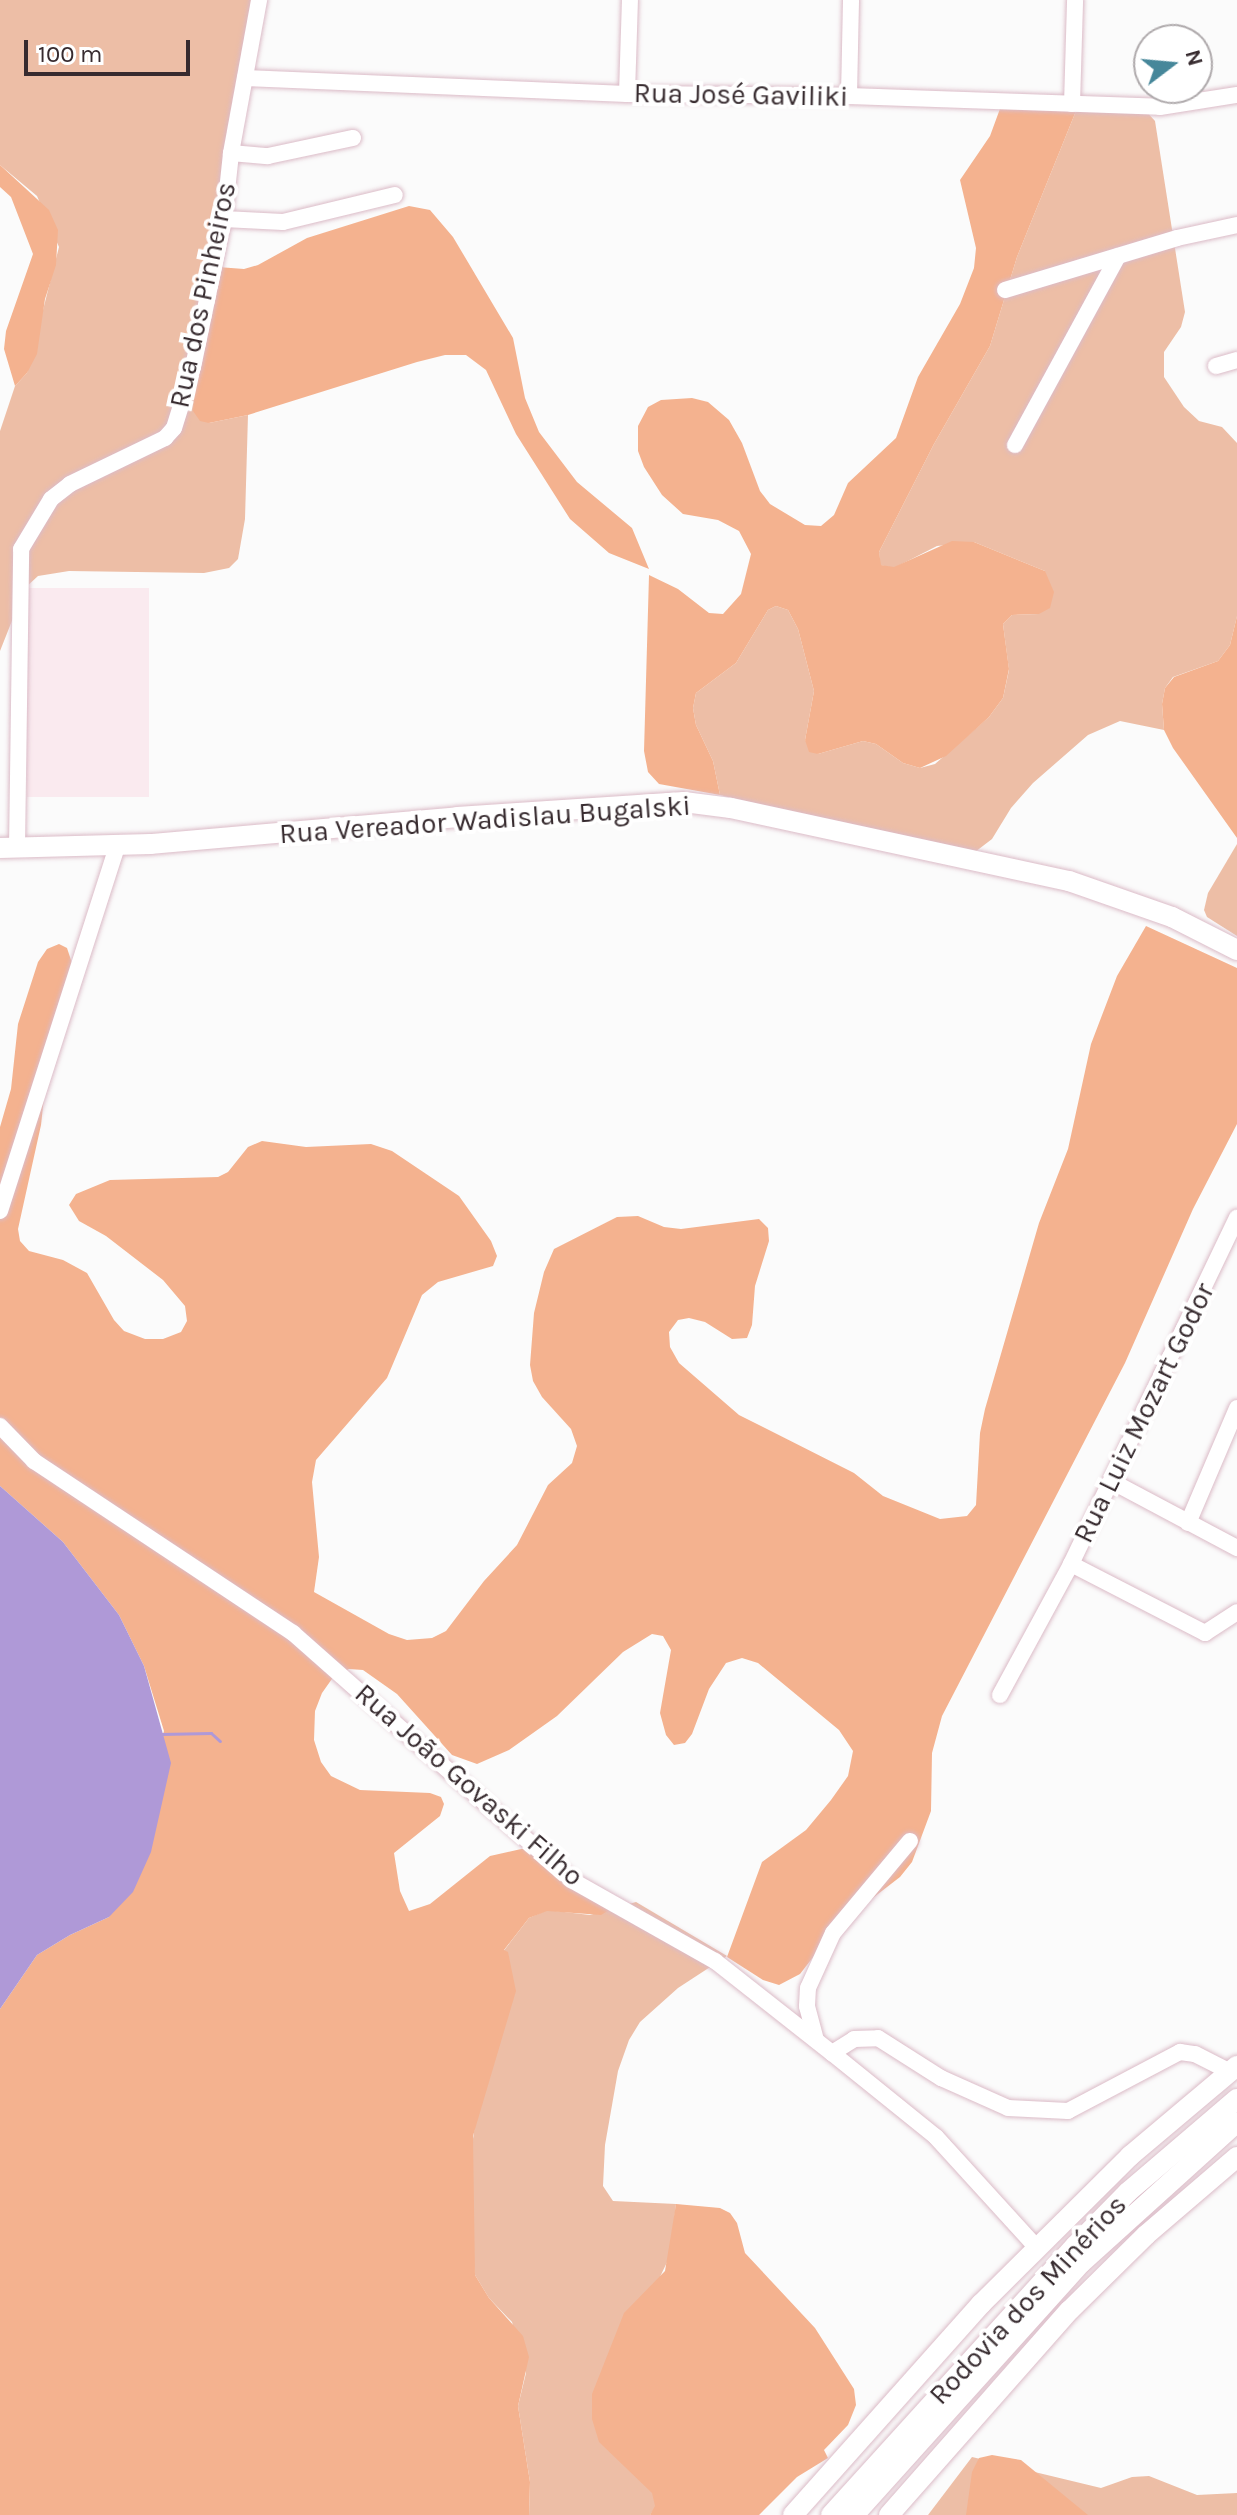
<!DOCTYPE html>
<meta charset="utf-8">
<style>
body{margin:0}
#map{position:relative;width:1237px;height:2515px;overflow:hidden;background:#fbfbfb;font-family:Karla,sans-serif}
div>[style]{position:absolute}
[style*='--x']{left:calc(var(--x)*1px);top:calc(var(--y)*1px);width:calc(var(--w)*1px);rotate:calc(var(--a)*1deg)}
.built>*{inset:0;background:#faeaef;transform-origin:0 0}
.green>*{inset:0;background:#edbea6}
.forest>*{inset:0;background:#f4b28f}
.water>*{inset:0;background:#af99d7}
.stream>*{height:3px;margin:-1.5px;padding:0 1.5px;transform-origin:1.5px;border-radius:1.5px;background:#af99d7}
.roads{filter:drop-shadow(0 0 2px #dbbbc7) drop-shadow(0 0 2px #dbbbc7)}
.minor>*{height:16px;margin:-8px;padding:0 8px;transform-origin:8px;border-radius:8px;background:#fff}
.major>*{height:20px;margin:-10px;padding:0 10px;transform-origin:10px;border-radius:10px;background:#fff}
span{translate:-50% -50%;white-space:nowrap;text-align:center;line-height:1.15;-webkit-text-stroke:8px #fff;paint-order:stroke}
.street-label{font-size:28px;color:#372b2f}
.north{position:absolute;left:1133px;top:24px;width:80px;height:80px;box-sizing:border-box;background:#fff;border:2px solid #afaaac;border-radius:50%;rotate:74deg;font-size:22px;font-weight:700;line-height:32px;text-align:center;color:#372b2f}
.north::after{content:'';display:block;margin:auto;width:28px;height:36px;background:#46879a;clip-path:polygon(50% 0,100% 100%,50% 72%,0 100%)}
.scale{position:absolute;left:24px;top:40px;width:166px;height:36px;box-sizing:border-box;border:4px solid #372b2f;border-top:0;padding-left:10px;font-size:24px;line-height:28px;white-space:nowrap;color:#372b2f;-webkit-text-stroke:6px #fff;paint-order:stroke}
</style>
<div id="map">
<div class="built">
<i style="left:27px;top:588px;width:122px;height:209px"></i>
</div>
<div class="green">
<i style="clip-path:polygon(0 0,254px 0,205px 266px,192px 384px,209px 423px,248px 415px,245px 519px,238px 559px,229px 568px,204px 573px,69px 571px,38px 576px,25px 588px,0 651px,0 431px,15px 386px,27px 373px,59px 247px,37px 196px,0 165px)"></i>
<i style="clip-path:polygon(1078px 106px,1144px 109px,1155px 121px,1185px 312px,1181px 327px,1164px 352px,1164px 377px,1184px 407px,1199px 421px,1222px 427px,1237px 443px,1237px 616px,1230px 645px,1218px 661px,1173px 677px,1165px 688px,1162px 704px,1164px 730px,1120px 721px,1088px 735px,1033px 783px,1011px 808px,992px 839px,975px 852px,925px 846px,720px 795px,713px 761px,696px 725px,693px 708px,696px 693px,736px 663px,768px 610px,776px 606px,788px 610px,798px 629px,814px 691px,805px 740px,818px 754px,863px 741px,876px 744px,903px 763px,920px 768px,935px 764px,989px 717px,1003px 698px,1009px 670px,1003px 624px,1012px 615px,1039px 614px,1045px 571px,974px 542px,937px 546px,894px 568px,880px 565px,879px 552px,934px 444px,990px 346px,1017px 257px)"></i>
<i style="clip-path:polygon(1237px 844px,1237px 936px,1207px 917px,1204px 910px,1208px 893px)"></i>
<i style="clip-path:polygon(636px 1902px,727px 1956px,678px 1988px,640px 2022px,629px 2040px,618px 2071px,605px 2145px,603px 2186px,613px 2201px,676px 2204px,670px 2256px,658px 2281px,626px 2467px,652px 2487px,656px 2496px,655px 2508px,650px 2515px,529px 2515px,530px 2482px,518px 2406px,526px 2373px,512px 2322px,489px 2298px,475px 2275px,473px 2258px,471px 2153px,499px 1957px,529px 1918px,547px 1910px,590px 1915px)"></i>
<i style="clip-path:polygon(972px 2457px,1101px 2488px,1132px 2477px,1149px 2476px,1197px 2495px,1237px 2493px,1237px 2515px,928px 2515px)"></i>
</div>
<div class="forest">
<i style="clip-path:polygon(1001px 106px,1078px 106px,1017px 257px,990px 346px,934px 444px,879px 552px,881px 565px,894px 567px,952px 541px,974px 542px,1045px 571px,1054px 592px,1050px 608px,1039px 614px,1012px 615px,1003px 624px,1009px 669px,1003px 698px,989px 717px,946px 756px,920px 768px,903px 763px,876px 744px,863px 741px,818px 754px,809px 752px,805px 740px,814px 691px,798px 629px,788px 610px,776px 606px,768px 610px,736px 663px,696px 693px,693px 708px,696px 725px,713px 761px,720px 795px,659px 784px,648px 772px,644px 751px,649px 575px,678px 589px,709px 613px,723px 614px,741px 594px,751px 554px,739px 531px,718px 520px,683px 514px,662px 495px,644px 467px,638px 451px,638px 426px,648px 407px,661px 400px,692px 398px,708px 402px,729px 420px,742px 443px,760px 491px,770px 504px,805px 525px,821px 526px,834px 515px,848px 483px,896px 438px,918px 377px,960px 304px,974px 268px,976px 248px,960px 180px,990px 136px)"></i>
<i style="clip-path:polygon(0 165px,49px 210px,58px 230px,56px 265px,45px 299px,37px 354px,27px 373px,15px 386px,4px 349px,6px 331px,33px 254px,11px 197px,0 187px)"></i>
<i style="clip-path:polygon(409px 206px,430px 210px,453px 237px,513px 338px,525px 398px,539px 432px,577px 482px,632px 528px,649px 569px,609px 553px,570px 519px,516px 434px,486px 370px,466px 355px,445px 355px,417px 362px,248px 415px,209px 423px,200px 421px,193px 411px,205px 266px,244px 269px,258px 265px,307px 238px)"></i>
<i style="clip-path:polygon(1237px 616px,1237px 838px,1173px 748px,1164px 730px,1162px 704px,1165px 688px,1174px 677px,1218px 661px,1230px 645px)"></i>
<i style="clip-path:polygon(1146px 926px,1237px 968px,1237px 1124px,1193px 1209px,1125px 1363px,942px 1716px,932px 1753px,931px 1811px,912px 1862px,900px 1877px,839px 1924px,800px 1974px,779px 1985px,763px 1980px,727px 1957px,762px 1862px,806px 1830px,831px 1800px,848px 1776px,853px 1751px,839px 1730px,758px 1663px,742px 1658px,726px 1663px,709px 1689px,692px 1734px,685px 1743px,674px 1745px,666px 1735px,660px 1713px,671px 1650px,663px 1636px,652px 1634px,623px 1652px,557px 1716px,509px 1750px,477px 1764px,452px 1755px,397px 1694px,363px 1670px,349px 1669px,334px 1676px,322px 1693px,315px 1711px,314px 1740px,321px 1762px,331px 1776px,360px 1790px,430px 1793px,441px 1797px,444px 1804px,440px 1816px,394px 1853px,400px 1891px,409px 1911px,430px 1904px,490px 1856px,530px 1847px,545px 1850px,578px 1872px,611px 1909px,601px 1915px,547px 1911px,529px 1918px,504px 1950px,508px 1952px,516px 1991px,473px 2136px,475px 2275px,489px 2298px,523px 2336px,529px 2357px,518px 2406px,530px 2482px,529px 2515px,0 2515px,0 2009px,37px 1955px,70px 1935px,109px 1917px,164px 1731px,144px 1666px,119px 1615px,63px 1542px,0 1486px,0 1127px,11px 1089px,18px 1024px,38px 962px,47px 949px,59px 944px,67px 948px,72px 963px,46px 1078px,41px 1125px,18px 1229px,20px 1241px,29px 1251px,63px 1260px,87px 1273px,114px 1320px,124px 1331px,145px 1339px,163px 1339px,181px 1332px,187px 1321px,185px 1306px,163px 1280px,106px 1236px,79px 1221px,69px 1205px,76px 1194px,110px 1180px,218px 1177px,228px 1172px,248px 1147px,262px 1141px,306px 1147px,371px 1144px,392px 1151px,459px 1196px,491px 1241px,497px 1256px,493px 1266px,438px 1282px,422px 1295px,387px 1378px,316px 1460px,312px 1482px,319px 1557px,314px 1592px,389px 1634px,407px 1640px,432px 1638px,446px 1631px,484px 1581px,517px 1545px,548px 1485px,572px 1463px,577px 1446px,571px 1429px,542px 1397px,533px 1381px,530px 1365px,534px 1313px,544px 1272px,554px 1249px,617px 1217px,638px 1216px,664px 1227px,681px 1229px,759px 1219px,768px 1228px,769px 1241px,755px 1286px,752px 1325px,747px 1338px,732px 1339px,705px 1322px,689px 1318px,678px 1320px,669px 1332px,670px 1347px,679px 1363px,739px 1415px,854px 1473px,883px 1496px,940px 1519px,967px 1516px,976px 1505px,980px 1433px,985px 1409px,1039px 1223px,1068px 1149px,1091px 1044px,1117px 976px)"></i>
<i style="clip-path:polygon(676px 2204px,720px 2208px,730px 2213px,737px 2223px,745px 2253px,815px 2328px,854px 2389px,856px 2405px,848px 2425px,824px 2450px,828px 2458px,797px 2477px,759px 2515px,650px 2515px,655px 2506px,652px 2493px,599px 2442px,592px 2419px,592px 2394px,624px 2313px,665px 2271px)"></i>
<i style="clip-path:polygon(992px 2455px,1021px 2460px,1088px 2515px,966px 2515px,972px 2472px,979px 2458px)"></i>
</div>
<div class="water">
<i style="clip-path:polygon(0 1486px,63px 1542px,119px 1615px,144px 1666px,171px 1763px,151px 1852px,133px 1892px,109px 1917px,70px 1935px,37px 1955px,0 2009px)"></i>
</div>
<div class="stream">
<i style="--x:161;--y:1734;--w:50;--a:-1.1"></i>
<i style="--x:211;--y:1733;--w:12;--a:42"></i>
</div>
<div class="roads">
<div class="minor">
<i style="--x:245;--y:78;--w:382;--a:2.4"></i>
<i style="--x:627;--y:94;--w:222;--a:0.5"></i>
<i style="--x:849;--y:96;--w:311;--a:2"></i>
<i style="--x:1160;--y:107;--w:78;--a:-8.9"></i>
<i style="--x:627;--y:94;--w:94;--a:-88.2"></i>
<i style="--x:849;--y:96;--w:96;--a:-88.8"></i>
<i style="--x:1072;--y:104;--w:104;--a:-88.3"></i>
<i style="--x:231;--y:153;--w:37;--a:5"></i>
<i style="--x:268;--y:156;--w:87;--a:-12"></i>
<i style="--x:224;--y:219;--w:59;--a:2.9"></i>
<i style="--x:283;--y:222;--w:115;--a:-13.6"></i>
<i style="--x:1005;--y:290;--w:180;--a:-16.8"></i>
<i style="--x:1177;--y:238;--w:61;--a:-12.2"></i>
<i style="--x:1216;--y:366;--w:22;--a:-16"></i>
<i style="--x:1015;--y:445;--w:215;--a:-61.4"></i>
<i style="--x:17;--y:848;--w:299;--a:-89.2"></i>
<i style="--x:21;--y:549;--w:58;--a:-59"></i>
<i style="--x:51;--y:499;--w:24;--a:-38"></i>
<i style="--x:70;--y:484;--w:106;--a:-25.8"></i>
<i style="--x:165;--y:438;--w:13;--a:-48"></i>
<i style="--x:174;--y:428;--w:64;--a:-72.7"></i>
<i style="--x:193;--y:367;--w:151;--a:-78.2"></i>
<i style="--x:224;--y:219;--w:66;--a:-83.9"></i>
<i style="--x:231;--y:153;--w:156;--a:-79.6"></i>
<i style="--x:0;--y:1211;--w:386;--a:-72.2"></i>
<i style="--x:0;--y:1426;--w:49;--a:45.8"></i>
<i style="--x:34;--y:1461;--w:311;--a:33.6"></i>
<i style="--x:293;--y:1633;--w:374;--a:41.5"></i>
<i style="--x:573;--y:1881;--w:163;--a:29.4"></i>
<i style="--x:715;--y:1961;--w:149;--a:38.2"></i>
<i style="--x:832;--y:2053;--w:134;--a:38.9"></i>
<i style="--x:936;--y:2137;--w:150;--a:47.7"></i>
<i style="--x:1111;--y:1481;--w:143;--a:28"></i>
<i style="--x:1188;--y:1523;--w:125;--a:-66.9"></i>
<i style="--x:1071;--y:1564;--w:151;--a:27.2"></i>
<i style="--x:1205;--y:1633;--w:38;--a:-33"></i>
<i style="--x:1000;--y:1695;--w:149;--a:-61.5"></i>
<i style="--x:1071;--y:1564;--w:384;--a:-64.4"></i>
<i style="--x:816;--y:2040;--w:35;--a:-105"></i>
<i style="--x:807;--y:2006;--w:18;--a:-87"></i>
<i style="--x:808;--y:1988;--w:60;--a:-65.6"></i>
<i style="--x:833;--y:1933;--w:120;--a:-50.1"></i>
<i style="--x:832;--y:2053;--w:26;--a:-32"></i>
<i style="--x:854;--y:2039;--w:24;--a:-2"></i>
<i style="--x:878;--y:2038;--w:75;--a:32.4"></i>
<i style="--x:941;--y:2078;--w:73;--a:24.1"></i>
<i style="--x:1008;--y:2108;--w:60;--a:2.9"></i>
<i style="--x:1068;--y:2111;--w:127;--a:-27.8"></i>
<i style="--x:1180;--y:2052;--w:15;--a:8"></i>
<i style="--x:1195;--y:2054;--w:39;--a:27"></i>
</div>
<div class="major">
<i style="--x:0;--y:848;--w:151;--a:-1.5"></i>
<i style="--x:151;--y:844;--w:307;--a:-5"></i>
<i style="--x:457;--y:817;--w:227;--a:-3.8"></i>
<i style="--x:684;--y:802;--w:47;--a:7.3"></i>
<i style="--x:731;--y:808;--w:346;--a:12.2"></i>
<i style="--x:1069;--y:881;--w:109;--a:19.3"></i>
<i style="--x:1172;--y:917;--w:73;--a:26.9"></i>
<i style="--x:793;--y:2515;--w:283;--a:-48.3"></i>
<i style="--x:981;--y:2304;--w:210;--a:-44.8"></i>
<i style="--x:1130;--y:2156;--w:140;--a:-40.1"></i>
<i style="--x:831;--y:2515;--w:363;--a:-47.8"></i>
<i style="--x:1075;--y:2246;--w:76;--a:-45.5"></i>
<i style="--x:1128;--y:2192;--w:143;--a:-40.5"></i>
<i style="--x:854;--y:2515;--w:339;--a:-48"></i>
<i style="--x:1081;--y:2263;--w:210;--a:-42.1"></i>
<i style="--x:889;--y:2515;--w:273;--a:-48.6"></i>
<i style="--x:1070;--y:2310;--w:107;--a:-44.6"></i>
<i style="--x:1146;--y:2235;--w:120;--a:-40.6"></i>
</div>
</div>
<div class="street-label">
<span style="left:741px;top:95px;rotate:1deg">Rua José Gaviliki</span>
<span style="left:203px;top:295px;rotate:-78deg">Rua dos Pinheiros</span>
<span style="left:485px;top:820px;rotate:-4deg">Rua Vereador Wadislau Bugalski</span>
<span style="left:1144px;top:1413px;rotate:-64deg">Rua Luiz Mozart Godor</span>
<span style="left:469px;top:1785px;rotate:41deg">Rua João Govaski Filho</span>
<span style="left:1028px;top:2300px;rotate:-47deg">Rodovia dos Minérios</span>
</div>
<div class="north">N</div>
<div class="scale">100 m</div>
</div>
